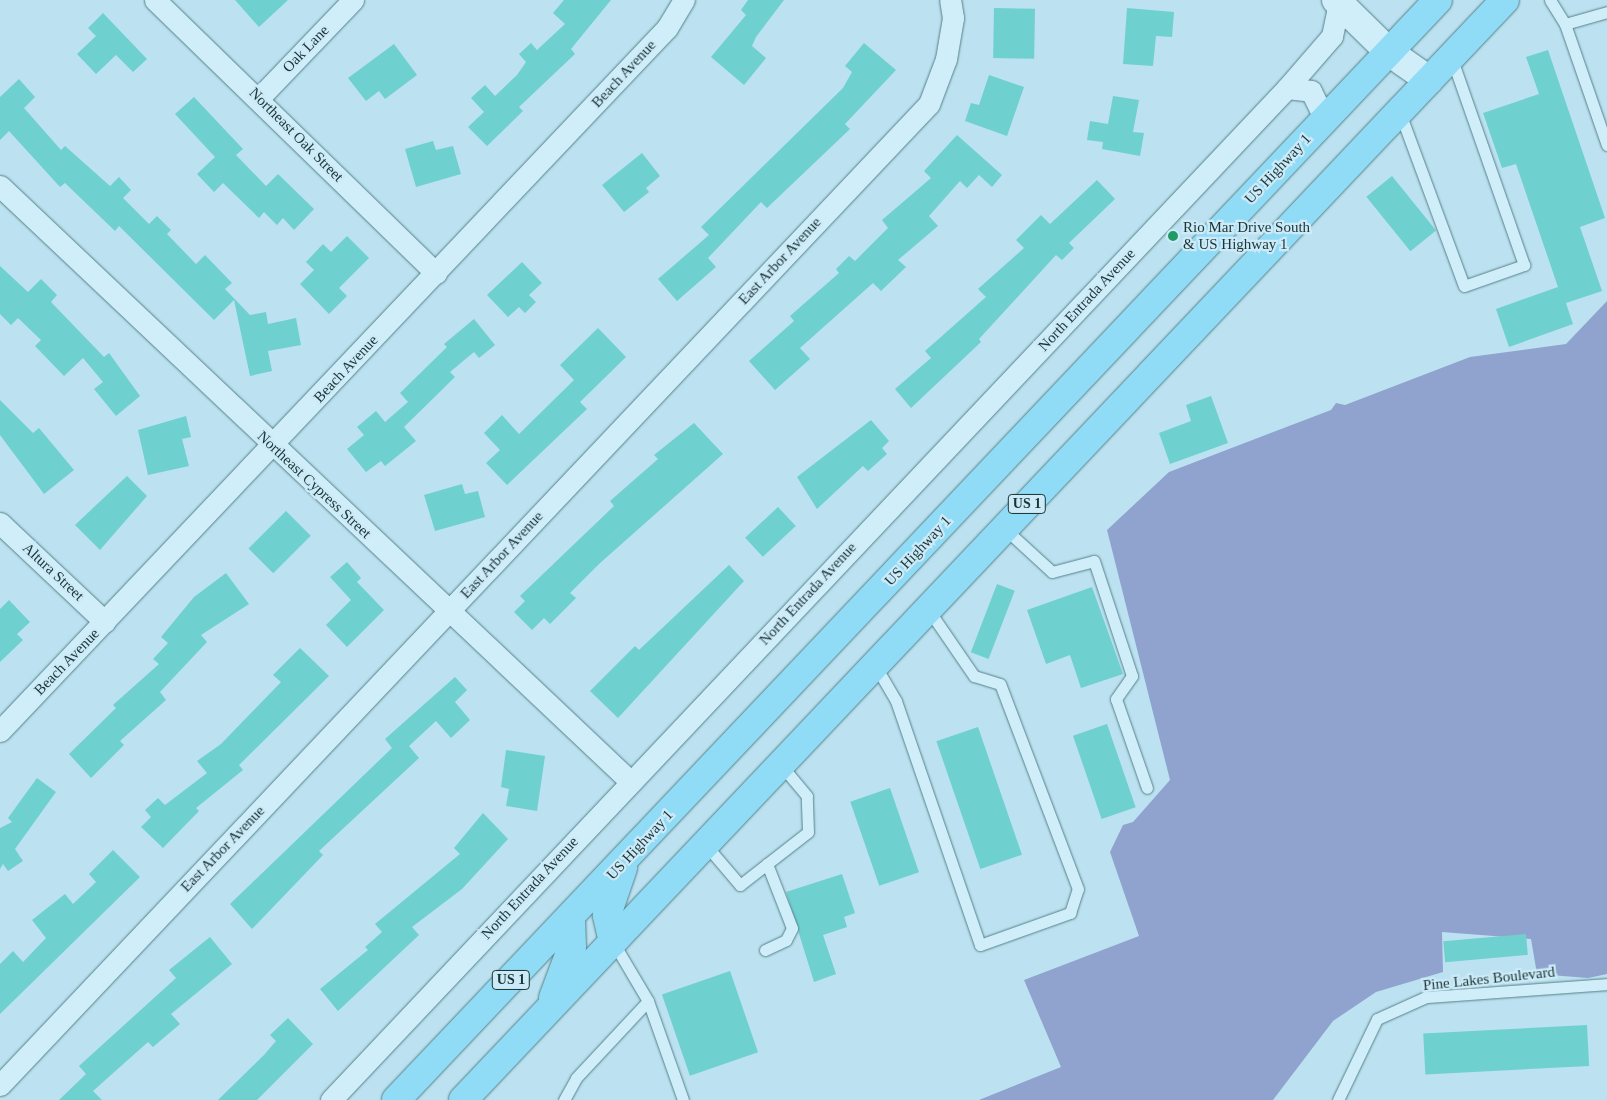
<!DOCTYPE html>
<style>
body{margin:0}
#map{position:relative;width:1607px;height:1100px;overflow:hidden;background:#bce1f0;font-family:"Times New Roman",serif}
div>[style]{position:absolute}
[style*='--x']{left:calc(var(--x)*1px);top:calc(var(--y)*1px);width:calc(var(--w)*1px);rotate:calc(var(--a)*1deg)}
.green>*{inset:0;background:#90a3ce}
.building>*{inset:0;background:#6fd0d0;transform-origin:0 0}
.roads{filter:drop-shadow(0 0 1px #558288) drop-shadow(0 0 1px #558288)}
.service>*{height:11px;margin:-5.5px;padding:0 5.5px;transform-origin:5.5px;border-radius:5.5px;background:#cfeefa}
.minor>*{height:21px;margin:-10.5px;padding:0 10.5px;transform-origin:10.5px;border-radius:10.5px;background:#cfeefa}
.tertiary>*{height:28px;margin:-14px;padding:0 14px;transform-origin:14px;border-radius:14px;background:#cfeefa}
.primary>*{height:28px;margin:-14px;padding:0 14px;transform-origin:14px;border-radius:14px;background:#90dbf6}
.dots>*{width:14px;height:14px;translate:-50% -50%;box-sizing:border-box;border:2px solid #cceaf7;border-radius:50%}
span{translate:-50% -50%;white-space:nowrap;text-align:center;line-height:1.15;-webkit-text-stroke:4.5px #cceaf7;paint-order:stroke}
.shield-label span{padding:1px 4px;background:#cceaf7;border:1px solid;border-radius:4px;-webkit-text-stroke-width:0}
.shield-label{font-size:14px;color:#1a3536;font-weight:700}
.street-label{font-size:15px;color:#1a3536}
.poi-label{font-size:15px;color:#1a3536}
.left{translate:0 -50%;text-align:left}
</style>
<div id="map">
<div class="green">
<i style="clip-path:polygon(1607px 301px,1607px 974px,1588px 978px,1537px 974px,1531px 939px,1442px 932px,1443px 972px,1376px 992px,1333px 1021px,1273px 1100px,979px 1100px,1061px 1067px,1024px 980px,1139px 936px,1110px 852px,1123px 825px,1133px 822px,1170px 780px,1107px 530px,1169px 472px,1331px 410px,1336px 403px,1345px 405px,1470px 357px,1566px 344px)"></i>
</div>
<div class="building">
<i style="clip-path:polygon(235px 0,288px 0,259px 27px)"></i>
<i style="clip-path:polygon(564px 0,611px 0,571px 49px,575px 54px,519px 107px,523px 111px,487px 146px,468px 127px,484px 112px,471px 98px,485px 85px,495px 96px,517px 75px,526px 62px,519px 54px,531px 43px,537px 50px,565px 24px,553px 13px)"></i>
<i style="clip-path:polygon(748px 0,784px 0,756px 37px,752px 46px,766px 58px,744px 85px,711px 57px,746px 15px,741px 10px)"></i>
<i style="left:994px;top:8px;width:41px;height:50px;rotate:1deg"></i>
<i style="clip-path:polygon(1127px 8px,1174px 12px,1172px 37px,1156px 36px,1153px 66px,1123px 64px)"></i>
<i style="clip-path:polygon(103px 13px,147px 59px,133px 72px,116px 55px,96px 74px,77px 54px,96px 36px,88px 28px)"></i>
<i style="clip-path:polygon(864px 43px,896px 70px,845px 124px,850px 129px,767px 208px,761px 202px,708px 258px,716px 267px,677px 301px,658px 279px,709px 235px,701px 227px,843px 88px,852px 72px,845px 66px)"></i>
<i style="clip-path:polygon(394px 44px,417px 75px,385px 99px,379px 91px,366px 101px,348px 78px)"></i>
<i style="clip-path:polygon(1548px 50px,1605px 218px,1580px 227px,1602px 291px,1566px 303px,1573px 324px,1509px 347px,1496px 309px,1558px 287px,1516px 164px,1502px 168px,1483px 113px,1539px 94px,1526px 57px)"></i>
<i style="clip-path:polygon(989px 75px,1024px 87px,1007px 136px,965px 121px,971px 103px,979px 105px)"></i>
<i style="clip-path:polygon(19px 79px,35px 97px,24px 108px,61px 150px,65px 146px,110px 186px,119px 177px,131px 190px,123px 198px,149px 224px,157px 216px,171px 230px,167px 234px,196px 264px,205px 255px,232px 283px,225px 289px,250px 315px,266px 312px,268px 324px,296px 318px,301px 345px,268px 351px,272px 371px,250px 376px,234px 300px,214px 320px,119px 226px,115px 231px,65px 183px,60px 187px,9px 131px,0 140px,0 97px)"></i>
<i style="clip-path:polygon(1113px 96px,1139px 100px,1133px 132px,1144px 133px,1140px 156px,1102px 149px,1103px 142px,1087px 140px,1090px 121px,1108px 124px)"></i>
<i style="clip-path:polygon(194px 97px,243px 149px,236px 155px,266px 186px,278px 174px,314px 209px,294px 230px,283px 218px,277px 225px,264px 212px,259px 218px,223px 183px,214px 192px,197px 174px,215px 157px,175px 114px)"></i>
<i style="clip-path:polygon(957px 135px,1002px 175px,992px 187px,979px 175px,967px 188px,960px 181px,929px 216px,938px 226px,898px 260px,906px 267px,881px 291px,873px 283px,800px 348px,810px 359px,775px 390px,749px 361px,794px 321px,790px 316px,839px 273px,836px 269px,849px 256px,855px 261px,888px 228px,882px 220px,931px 178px,924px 171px)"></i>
<i style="clip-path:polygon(433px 141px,436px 150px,453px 146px,461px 174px,416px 187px,405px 149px)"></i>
<i style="clip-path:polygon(642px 153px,660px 176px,646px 188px,649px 192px,624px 212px,602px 185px)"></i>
<i style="left:1392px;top:176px;width:70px;height:33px;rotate:51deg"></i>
<i style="clip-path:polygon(1097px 180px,1115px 199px,1069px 243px,1074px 248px,1062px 260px,1056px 255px,979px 339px,981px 342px,911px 408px,895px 389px,931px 358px,925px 351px,986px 297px,978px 289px,1024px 248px,1016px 240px,1041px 215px,1050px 224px)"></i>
<i style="clip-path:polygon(347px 236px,369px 258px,339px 288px,347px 296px,329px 314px,300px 284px,314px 270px,306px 262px,323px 244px,331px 252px)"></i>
<i style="clip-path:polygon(522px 262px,542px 283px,529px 295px,536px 302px,525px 313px,519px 307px,508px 317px,487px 295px)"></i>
<i style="clip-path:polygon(0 266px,28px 292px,41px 279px,57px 295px,51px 302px,104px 357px,109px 353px,140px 396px,116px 416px,94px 389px,103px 382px,83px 358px,64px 376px,35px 346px,41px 340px,18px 318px,11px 325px,0 314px)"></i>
<i style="clip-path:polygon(474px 319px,495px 345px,479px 358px,474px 352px,450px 372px,455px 377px,404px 427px,416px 441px,385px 466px,381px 461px,366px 472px,347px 449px,364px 435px,357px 427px,376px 411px,385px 422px,408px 402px,400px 393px,447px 347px,444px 344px)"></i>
<i style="clip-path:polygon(598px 328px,626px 357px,580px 402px,587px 409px,507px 485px,486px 463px,500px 450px,484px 433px,502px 415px,519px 434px,574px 380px,560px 365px)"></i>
<i style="clip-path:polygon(1211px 396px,1228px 443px,1170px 464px,1159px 433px,1191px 421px,1186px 405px)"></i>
<i style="clip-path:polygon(0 400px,33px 433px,39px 428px,74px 470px,44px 494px,0 435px)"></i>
<i style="clip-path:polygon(186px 416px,191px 437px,182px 439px,189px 466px,148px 475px,138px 430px)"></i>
<i style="clip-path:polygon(871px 420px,889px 441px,882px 448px,887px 454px,868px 471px,863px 466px,817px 509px,797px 477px)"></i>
<i style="clip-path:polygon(694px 423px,723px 454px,599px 564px,570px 593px,576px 598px,550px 624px,544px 618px,532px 630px,514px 612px,525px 601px,520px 596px,614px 506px,610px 501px,658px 459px,654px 455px)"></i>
<i style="clip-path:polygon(127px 476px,147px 496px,100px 550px,75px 525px)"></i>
<i style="clip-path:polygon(462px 484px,465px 494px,478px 491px,485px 517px,435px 531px,424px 495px)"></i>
<i style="left:778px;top:507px;width:26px;height:45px;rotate:47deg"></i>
<i style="left:286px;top:511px;width:35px;height:53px;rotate:45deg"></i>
<i style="clip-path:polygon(347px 562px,361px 578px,357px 582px,384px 610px,347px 647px,326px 625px,351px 600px,330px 577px)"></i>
<i style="clip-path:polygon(729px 565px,744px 581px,618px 718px,590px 691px,635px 646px,639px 650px)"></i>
<i style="clip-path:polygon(226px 573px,249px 604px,201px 635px,207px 642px,160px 692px,166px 700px,120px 741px,124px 745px,91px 778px,69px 754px,116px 708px,113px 705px,159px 664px,153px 659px,168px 643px,161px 637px,194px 597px)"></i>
<i style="left:997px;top:584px;width:19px;height:73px;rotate:21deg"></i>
<i style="clip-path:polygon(1092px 587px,1123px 674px,1081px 688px,1070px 655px,1046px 664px,1027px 610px)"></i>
<i style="clip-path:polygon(9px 600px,30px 622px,17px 634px,23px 640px,0 662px,0 609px)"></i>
<i style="clip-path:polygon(300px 648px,329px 676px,239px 765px,243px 770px,196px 808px,199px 811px,163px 848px,141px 827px,151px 817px,145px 810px,158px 798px,165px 805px,207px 773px,197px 761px,221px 744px,281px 682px,273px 675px)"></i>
<i style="clip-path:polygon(455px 677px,467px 690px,455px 702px,470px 720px,451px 738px,436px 721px,409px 746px,419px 758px,319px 851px,323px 855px,252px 929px,230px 904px,392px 748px,385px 739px)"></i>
<i style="left:1107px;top:724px;width:88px;height:36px;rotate:71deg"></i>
<i style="left:978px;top:727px;width:135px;height:44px;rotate:71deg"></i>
<i style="clip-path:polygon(506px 750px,545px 756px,537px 811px,506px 806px,509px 789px,501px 787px)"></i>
<i style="clip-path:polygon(37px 778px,56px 792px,15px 849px,23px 861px,8px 871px,3px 864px,0 869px,0 828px,12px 822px,8px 818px)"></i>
<i style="left:890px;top:788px;width:89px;height:42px;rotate:71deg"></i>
<i style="clip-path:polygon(483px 813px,508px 839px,462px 889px,412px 927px,419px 935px,338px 1011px,320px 989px,368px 950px,365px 947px,382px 932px,375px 924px,460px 854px,454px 848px)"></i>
<i style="clip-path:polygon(113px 850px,140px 877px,0 1014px,0 964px,13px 951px,23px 962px,46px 938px,32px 920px,65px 894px,73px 904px,96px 882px,89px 874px)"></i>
<i style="clip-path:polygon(842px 874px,855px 913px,844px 917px,847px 927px,823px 935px,836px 974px,814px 982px,786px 892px)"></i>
<i style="left:1526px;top:934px;width:21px;height:83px;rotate:85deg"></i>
<i style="clip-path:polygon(210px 937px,232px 964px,171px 1014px,180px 1024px,153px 1047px,148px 1042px,93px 1091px,102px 1100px,59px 1100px,86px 1074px,79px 1066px,176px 978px,169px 970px)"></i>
<i style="left:730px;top:971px;width:86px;height:72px;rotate:71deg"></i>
<i style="clip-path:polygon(288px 1018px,313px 1044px,257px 1100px,218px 1100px,264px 1055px,276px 1041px,270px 1035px)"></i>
<i style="left:1587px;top:1025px;width:41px;height:164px;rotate:87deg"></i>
</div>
<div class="roads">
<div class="service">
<i style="--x:1550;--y:0;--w:28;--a:58"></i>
<i style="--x:1565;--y:24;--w:128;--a:70.9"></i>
<i style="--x:1565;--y:24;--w:44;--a:-15.9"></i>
<i style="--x:1400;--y:113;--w:184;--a:69.7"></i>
<i style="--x:1464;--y:286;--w:64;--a:-19.3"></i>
<i style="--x:1524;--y:265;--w:218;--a:-109.3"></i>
<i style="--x:1004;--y:528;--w:65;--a:42.5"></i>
<i style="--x:1052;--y:572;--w:43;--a:-14.7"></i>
<i style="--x:1094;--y:561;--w:121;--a:71.7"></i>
<i style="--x:1132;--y:676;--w:28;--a:125"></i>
<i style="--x:1116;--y:699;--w:94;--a:70.8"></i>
<i style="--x:875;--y:665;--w:42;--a:59.7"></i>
<i style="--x:896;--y:701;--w:258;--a:71"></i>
<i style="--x:980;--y:945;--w:96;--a:-19.6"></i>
<i style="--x:1070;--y:913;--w:25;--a:-72"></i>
<i style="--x:1078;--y:889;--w:219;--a:-110.8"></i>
<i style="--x:1000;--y:684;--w:27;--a:-163"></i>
<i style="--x:974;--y:676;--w:81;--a:-124.5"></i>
<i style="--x:705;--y:844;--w:54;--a:49.5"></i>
<i style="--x:740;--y:885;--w:86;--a:-37.9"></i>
<i style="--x:808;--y:832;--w:36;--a:-92"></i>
<i style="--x:807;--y:796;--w:40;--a:-130"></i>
<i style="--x:613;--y:942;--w:69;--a:59.3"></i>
<i style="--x:648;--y:1001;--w:105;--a:70.5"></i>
<i style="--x:765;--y:950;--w:23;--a:-25"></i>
<i style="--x:786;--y:940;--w:13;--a:-63"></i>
<i style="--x:792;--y:928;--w:69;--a:-111.3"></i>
<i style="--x:564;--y:1100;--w:25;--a:-61"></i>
<i style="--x:576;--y:1078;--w:105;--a:-46.9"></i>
<i style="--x:1338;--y:1100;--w:90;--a:-64.3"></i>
<i style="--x:1377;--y:1019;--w:54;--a:-24.2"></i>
<i style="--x:1426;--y:997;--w:181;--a:-4.1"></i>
</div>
<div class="minor">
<i style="--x:155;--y:0;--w:392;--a:44.2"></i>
<i style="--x:1287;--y:88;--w:24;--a:7"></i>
<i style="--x:1311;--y:91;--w:32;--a:64"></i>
<i style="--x:259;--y:98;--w:136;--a:-46.2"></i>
<i style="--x:0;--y:186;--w:868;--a:43.37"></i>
<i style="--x:0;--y:523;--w:144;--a:43.3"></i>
<i style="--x:0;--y:731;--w:969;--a:-46.51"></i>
<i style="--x:667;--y:28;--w:33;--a:-59"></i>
<i style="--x:0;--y:1085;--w:1351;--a:-46.56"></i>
<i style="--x:929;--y:104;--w:48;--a:-69.3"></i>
<i style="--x:946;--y:59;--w:42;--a:-80.3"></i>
<i style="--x:953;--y:18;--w:18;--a:-99"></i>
<i style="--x:331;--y:1100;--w:1392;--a:-46.63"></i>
<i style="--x:1287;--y:88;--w:69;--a:-49.1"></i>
<i style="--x:1332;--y:36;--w:34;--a:-78"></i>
</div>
<div class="tertiary">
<i style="--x:1336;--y:0;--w:74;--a:44.5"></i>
<i style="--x:1389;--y:52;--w:49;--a:35"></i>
</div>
<div class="primary">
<i style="--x:613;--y:942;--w:28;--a:-103"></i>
<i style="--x:607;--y:915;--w:50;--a:-71.2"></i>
<i style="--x:553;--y:998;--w:54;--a:-69.6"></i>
<i style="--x:572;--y:947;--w:30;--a:-92"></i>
<i style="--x:396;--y:1100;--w:1515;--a:-46.55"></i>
<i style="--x:463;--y:1100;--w:1515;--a:-46.55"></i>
</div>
</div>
<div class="dots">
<i style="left:1173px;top:236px;background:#229a66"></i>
</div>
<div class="shield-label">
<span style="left:1027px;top:504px">US 1</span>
<span style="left:511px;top:980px">US 1</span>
</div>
<div class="street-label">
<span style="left:306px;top:49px;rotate:-46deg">Oak Lane</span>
<span style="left:624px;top:74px;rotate:-47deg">Beach Avenue</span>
<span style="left:296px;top:135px;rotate:45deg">Northeast Oak Street</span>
<span style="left:1278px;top:169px;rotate:-47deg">US Highway 1</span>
<span style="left:780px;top:261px;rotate:-47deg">East Arbor Avenue</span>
<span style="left:1087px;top:300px;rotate:-47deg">North Entrada Avenue</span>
<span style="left:346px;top:369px;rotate:-47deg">Beach Avenue</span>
<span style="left:314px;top:485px;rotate:43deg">Northeast Cypress Street</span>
<span style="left:918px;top:551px;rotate:-47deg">US Highway 1</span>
<span style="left:502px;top:555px;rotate:-47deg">East Arbor Avenue</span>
<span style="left:53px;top:572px;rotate:43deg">Altura Street</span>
<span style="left:808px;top:594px;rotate:-47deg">North Entrada Avenue</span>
<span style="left:67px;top:662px;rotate:-46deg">Beach Avenue</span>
<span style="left:640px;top:845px;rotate:-47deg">US Highway 1</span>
<span style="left:223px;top:849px;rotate:-46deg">East Arbor Avenue</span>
<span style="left:530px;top:888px;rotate:-47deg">North Entrada Avenue</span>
<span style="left:1489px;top:979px;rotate:-6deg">Pine Lakes Boulevard</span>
</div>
<div class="poi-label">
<span class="left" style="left:1183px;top:236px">Rio Mar Drive South<br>&amp; US Highway 1</span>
</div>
</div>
